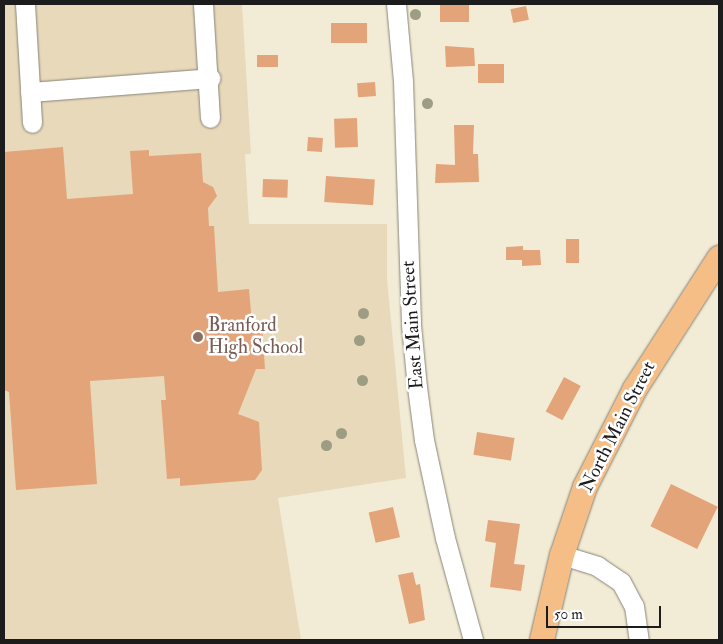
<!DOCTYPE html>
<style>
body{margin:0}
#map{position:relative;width:723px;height:644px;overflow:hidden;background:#f2ecd6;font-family:"IM FELL Double Pica",serif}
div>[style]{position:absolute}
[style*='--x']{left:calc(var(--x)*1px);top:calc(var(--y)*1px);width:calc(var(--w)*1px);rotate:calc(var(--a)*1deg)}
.built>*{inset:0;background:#e8d9ba}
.building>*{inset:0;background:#e3a479;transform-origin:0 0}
.roads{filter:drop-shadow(0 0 1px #878479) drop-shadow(0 0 1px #878479)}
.minor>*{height:19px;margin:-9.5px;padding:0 9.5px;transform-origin:9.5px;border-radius:9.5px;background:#fff}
.major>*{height:24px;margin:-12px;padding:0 12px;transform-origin:12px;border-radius:12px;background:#f6be87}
.trees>*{width:11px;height:11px;margin:-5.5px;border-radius:50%;background:#9c9d82}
.dots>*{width:14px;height:14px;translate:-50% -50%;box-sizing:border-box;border:2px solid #fff;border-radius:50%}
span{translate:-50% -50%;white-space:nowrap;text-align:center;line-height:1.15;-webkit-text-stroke:5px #fff;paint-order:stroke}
.street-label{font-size:19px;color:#1c1c1c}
.education-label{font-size:19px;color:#785e54}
.left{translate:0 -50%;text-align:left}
.frame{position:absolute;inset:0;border:5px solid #1c1c1c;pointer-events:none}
.scale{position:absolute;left:546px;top:606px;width:115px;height:22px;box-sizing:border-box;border:2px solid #1c1c1c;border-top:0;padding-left:6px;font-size:15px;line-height:18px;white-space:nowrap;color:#1c1c1c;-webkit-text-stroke:4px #fff;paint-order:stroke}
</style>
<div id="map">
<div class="built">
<i style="clip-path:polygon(4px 4px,242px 4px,251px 154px,245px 154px,249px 224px,387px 224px,387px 279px,406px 478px,278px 498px,301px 640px,4px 640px)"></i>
</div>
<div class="building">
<i style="left:440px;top:4px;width:29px;height:18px"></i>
<i style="left:526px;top:6px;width:14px;height:16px;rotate:78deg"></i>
<i style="left:367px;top:23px;width:20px;height:36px;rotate:90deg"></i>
<i style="clip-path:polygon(445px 46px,474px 48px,475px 66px,446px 67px)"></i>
<i style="left:257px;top:55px;width:21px;height:12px"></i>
<i style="left:478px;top:64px;width:26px;height:19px"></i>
<i style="left:375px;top:82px;width:14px;height:18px;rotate:86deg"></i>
<i style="left:357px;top:118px;width:29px;height:23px;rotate:88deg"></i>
<i style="clip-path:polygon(454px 125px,474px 125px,473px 154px,478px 154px,479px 182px,435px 183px,436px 164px,455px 165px)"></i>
<i style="left:308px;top:137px;width:15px;height:14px;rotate:4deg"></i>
<i style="clip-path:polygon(63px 147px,67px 199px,133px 194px,130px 151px,149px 150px,149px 156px,201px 153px,203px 182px,213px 187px,217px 196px,208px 208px,209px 226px,214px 226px,218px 292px,249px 289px,252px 324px,262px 323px,265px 369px,256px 369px,238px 414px,259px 422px,262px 470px,255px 480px,180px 486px,180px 478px,167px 479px,161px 400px,166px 400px,164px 376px,90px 381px,97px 484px,16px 490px,9px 392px,4px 390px,4px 152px)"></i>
<i style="left:326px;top:176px;width:49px;height:26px;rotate:4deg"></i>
<i style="left:263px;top:179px;width:25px;height:18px;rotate:2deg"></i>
<i style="left:579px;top:239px;width:24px;height:13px;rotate:90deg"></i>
<i style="clip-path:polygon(523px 246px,523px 250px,540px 250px,541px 265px,522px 266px,522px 260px,506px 260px,506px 247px)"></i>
<i style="left:564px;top:377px;width:19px;height:39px;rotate:28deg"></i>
<i style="left:477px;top:432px;width:38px;height:23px;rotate:9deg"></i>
<i style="left:671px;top:484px;width:52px;height:47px;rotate:26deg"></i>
<i style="left:393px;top:507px;width:31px;height:25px;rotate:77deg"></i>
<i style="clip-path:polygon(488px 520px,520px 524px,514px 564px,525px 565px,521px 591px,490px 587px,496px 543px,485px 541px)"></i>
<i style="clip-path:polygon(413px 572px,416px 585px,420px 584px,425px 620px,409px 624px,398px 575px)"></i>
</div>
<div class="roads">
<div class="minor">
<i style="--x:25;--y:4;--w:119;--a:86.6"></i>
<i style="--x:203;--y:4;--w:114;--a:86.5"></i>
<i style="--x:396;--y:4;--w:77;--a:84.8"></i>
<i style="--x:403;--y:81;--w:244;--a:88.1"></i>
<i style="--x:411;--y:325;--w:62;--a:84.5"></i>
<i style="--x:417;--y:387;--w:53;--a:82.5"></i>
<i style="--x:424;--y:440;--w:100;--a:77.9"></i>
<i style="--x:445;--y:538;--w:106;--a:74.6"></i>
<i style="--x:30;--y:92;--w:181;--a:-4.4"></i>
<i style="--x:562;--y:555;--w:37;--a:17"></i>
<i style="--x:597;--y:566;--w:29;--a:34"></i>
<i style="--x:621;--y:582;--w:27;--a:62"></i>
<i style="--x:634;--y:606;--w:34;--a:82"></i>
</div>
<div class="major">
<i style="--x:542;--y:640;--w:87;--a:-76.8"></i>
<i style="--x:562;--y:555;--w:72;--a:-71.3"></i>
<i style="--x:585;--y:487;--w:110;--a:-63"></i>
<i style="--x:635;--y:389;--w:156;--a:-57.3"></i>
</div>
</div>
<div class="trees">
<i style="left:415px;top:14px"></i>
<i style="left:427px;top:103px"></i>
<i style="left:363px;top:313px"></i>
<i style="left:359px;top:340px"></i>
<i style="left:362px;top:380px"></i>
<i style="left:341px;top:433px"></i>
<i style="left:326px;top:445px"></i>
</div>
<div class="dots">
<i style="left:198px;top:337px;background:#8d6e63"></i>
</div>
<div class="street-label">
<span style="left:413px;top:325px;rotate:-94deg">East Main Street</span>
<span style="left:618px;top:427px;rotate:-63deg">North Main Street</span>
</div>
<div class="education-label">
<span class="left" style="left:208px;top:337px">Branford<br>High School</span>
</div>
<div class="frame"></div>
<div class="scale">50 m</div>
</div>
